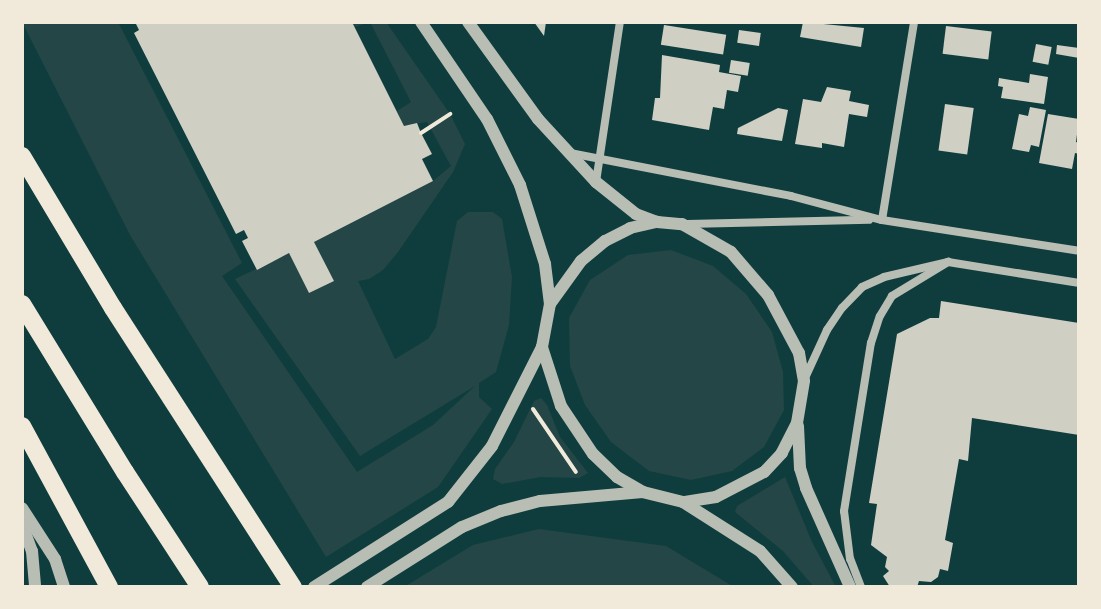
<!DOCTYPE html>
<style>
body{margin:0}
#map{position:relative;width:1101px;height:609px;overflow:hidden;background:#0f3d3e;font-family:"Fira Sans",sans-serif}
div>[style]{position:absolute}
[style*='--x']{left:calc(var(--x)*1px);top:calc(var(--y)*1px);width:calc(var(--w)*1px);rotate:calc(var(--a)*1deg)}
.green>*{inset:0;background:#244646}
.building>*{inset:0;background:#cfcfc3;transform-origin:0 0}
.path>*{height:4px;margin:-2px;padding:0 2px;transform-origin:2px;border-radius:2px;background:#f1e9da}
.minor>*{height:8px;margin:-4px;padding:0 4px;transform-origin:4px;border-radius:4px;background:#b8beb3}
.tertiary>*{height:12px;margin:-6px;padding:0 6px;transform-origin:6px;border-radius:6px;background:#b8beb3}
.motorway>*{height:18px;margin:-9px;padding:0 9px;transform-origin:9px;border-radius:9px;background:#f1e9da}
span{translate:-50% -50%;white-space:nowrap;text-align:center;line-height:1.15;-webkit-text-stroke:6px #f1e9da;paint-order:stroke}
.frame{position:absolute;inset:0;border:24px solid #f1e9da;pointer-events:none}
</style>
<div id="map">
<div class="green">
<i style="clip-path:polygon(22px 22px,118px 22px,242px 263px,222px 276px,357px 472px,433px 425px,475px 386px,360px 456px,235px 279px,289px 253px,309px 293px,333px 281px,314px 242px,433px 181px,451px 166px,427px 122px,404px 126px,397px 111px,411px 102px,370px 22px,355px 27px,352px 22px,386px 22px,450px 114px,465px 144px,453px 172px,398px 252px,383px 270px,369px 279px,358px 281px,395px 359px,428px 339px,436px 327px,457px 221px,468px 212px,493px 212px,502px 219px,512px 277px,509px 325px,496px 372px,479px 383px,479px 397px,492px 409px,438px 487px,326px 557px,130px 235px)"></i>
<i style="clip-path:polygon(671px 250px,713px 266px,746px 294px,772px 332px,783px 372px,784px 410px,764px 447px,732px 471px,691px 480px,649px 471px,611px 442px,585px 405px,570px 366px,569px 318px,590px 280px,628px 255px)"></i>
<i style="clip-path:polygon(541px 398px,547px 405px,560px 437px,588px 473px,579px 478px,541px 477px,502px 484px,493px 479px,495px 469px,514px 442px,534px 401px)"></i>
<i style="clip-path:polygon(785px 477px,812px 542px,836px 587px,814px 587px,783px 551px,735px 512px,737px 506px)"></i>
<i style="clip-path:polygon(539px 529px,666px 546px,734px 587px,404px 587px,473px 545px)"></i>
</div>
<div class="building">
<i style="clip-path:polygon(135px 22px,352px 22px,404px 126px,417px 123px,421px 133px,432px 154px,422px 159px,433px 181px,314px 242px,334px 281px,309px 293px,289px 253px,257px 270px,242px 241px,248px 238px,244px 230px,236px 234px,134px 33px,139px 30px)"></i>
<i style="clip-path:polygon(534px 22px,546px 22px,544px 36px)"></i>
<i style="clip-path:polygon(803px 22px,864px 28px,861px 47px,800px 37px)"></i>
<i style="left:664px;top:25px;width:63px;height:20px;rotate:9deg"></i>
<i style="left:946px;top:26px;width:46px;height:28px;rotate:7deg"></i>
<i style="left:739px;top:30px;width:22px;height:13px;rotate:8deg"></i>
<i style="left:1036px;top:44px;width:16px;height:18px;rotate:11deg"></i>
<i style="clip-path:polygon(1057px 45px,1079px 48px,1079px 58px,1056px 54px)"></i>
<i style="clip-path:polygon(662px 55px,720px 65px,719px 72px,741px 76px,738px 92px,727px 90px,724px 109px,713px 107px,709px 130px,652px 120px,655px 98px,660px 98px)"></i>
<i style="left:731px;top:60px;width:19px;height:13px;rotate:9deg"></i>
<i style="clip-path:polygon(1030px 74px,1048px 77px,1044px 104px,1001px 98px,1003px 87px,998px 86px,999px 78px,1029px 83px)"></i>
<i style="clip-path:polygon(827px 87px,851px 91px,849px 101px,869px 105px,867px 117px,849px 114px,844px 147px,822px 143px,822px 148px,795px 144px,803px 99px,821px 102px)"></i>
<i style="left:945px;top:104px;width:29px;height:47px;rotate:8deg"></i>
<i style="clip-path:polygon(1030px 107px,1046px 110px,1039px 147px,1031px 145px,1029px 152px,1012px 149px,1019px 114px,1028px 116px)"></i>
<i style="clip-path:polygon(778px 108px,788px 110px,782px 141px,737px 134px,738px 128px)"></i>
<i style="clip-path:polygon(1048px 114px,1079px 119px,1076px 142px,1079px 143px,1079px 154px,1075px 153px,1072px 169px,1039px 163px)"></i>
<i style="clip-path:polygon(941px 301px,1079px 323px,1079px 435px,972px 418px,968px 461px,959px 459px,945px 540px,953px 543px,948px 571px,940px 569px,938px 577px,931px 582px,919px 581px,917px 587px,890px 587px,883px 576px,889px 571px,885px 567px,887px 557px,871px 545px,877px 504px,869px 503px,897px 334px,930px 318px,939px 318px)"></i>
</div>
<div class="path">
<i style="--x:421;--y:133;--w:35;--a:-33"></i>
<i style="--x:533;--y:409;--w:76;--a:55.7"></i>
</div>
<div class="minor">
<i style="--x:570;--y:153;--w:225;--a:11"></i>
<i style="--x:791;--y:196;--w:94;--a:14.8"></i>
<i style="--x:882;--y:220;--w:199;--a:8.9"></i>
<i style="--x:596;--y:182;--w:162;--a:-81.5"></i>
<i style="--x:882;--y:220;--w:201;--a:-80.8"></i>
<i style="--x:687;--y:224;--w:182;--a:-1.3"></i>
<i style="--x:805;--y:378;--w:53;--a:-65.4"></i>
<i style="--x:827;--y:330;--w:27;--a:-56"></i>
<i style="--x:842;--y:308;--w:29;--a:-46"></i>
<i style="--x:862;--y:287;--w:24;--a:-24"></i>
<i style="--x:884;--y:277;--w:66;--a:-13.2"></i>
<i style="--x:948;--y:262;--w:133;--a:9.1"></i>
<i style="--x:861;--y:587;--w:30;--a:-111"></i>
<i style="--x:850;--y:559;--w:48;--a:-97.1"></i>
<i style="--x:844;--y:511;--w:170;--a:-80.9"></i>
<i style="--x:871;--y:343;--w:28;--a:-72"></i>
<i style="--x:880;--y:316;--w:23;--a:-59"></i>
<i style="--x:892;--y:296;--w:66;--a:-31.3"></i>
</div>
<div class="tertiary">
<i style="--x:421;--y:22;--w:117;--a:55.8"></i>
<i style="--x:487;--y:119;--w:74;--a:63.4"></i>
<i style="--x:520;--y:185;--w:83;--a:72.4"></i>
<i style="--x:545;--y:264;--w:40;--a:82.9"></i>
<i style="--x:468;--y:22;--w:120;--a:54.2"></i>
<i style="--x:538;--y:119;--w:86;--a:47.4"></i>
<i style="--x:596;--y:182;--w:51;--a:38.7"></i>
<i style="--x:636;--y:214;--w:22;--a:21"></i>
<i style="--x:657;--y:222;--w:25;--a:5"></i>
<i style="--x:682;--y:224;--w:56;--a:29.7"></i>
<i style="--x:731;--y:252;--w:57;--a:49.3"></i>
<i style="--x:768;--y:295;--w:66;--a:61.9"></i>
<i style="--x:799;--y:353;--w:28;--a:80"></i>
<i style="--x:804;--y:381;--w:43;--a:99.5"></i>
<i style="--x:797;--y:423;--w:34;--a:117"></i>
<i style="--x:782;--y:453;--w:26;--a:133"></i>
<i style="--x:764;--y:472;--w:54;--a:152.5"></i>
<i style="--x:716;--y:497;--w:33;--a:171"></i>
<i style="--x:683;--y:502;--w:41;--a:-166"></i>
<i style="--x:643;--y:492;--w:30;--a:-150"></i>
<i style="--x:617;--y:477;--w:33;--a:-136"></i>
<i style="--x:593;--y:454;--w:58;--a:-123.7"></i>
<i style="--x:561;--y:406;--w:62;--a:-107.9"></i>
<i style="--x:542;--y:347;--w:44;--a:-79.5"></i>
<i style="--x:550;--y:304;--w:53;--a:-54.2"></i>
<i style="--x:581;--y:261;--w:31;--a:-40"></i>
<i style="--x:605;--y:241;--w:28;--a:-27"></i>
<i style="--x:630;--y:228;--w:28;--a:-13"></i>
<i style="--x:798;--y:426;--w:42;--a:87.3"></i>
<i style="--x:800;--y:468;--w:21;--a:73"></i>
<i style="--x:806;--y:488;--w:108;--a:66"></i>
<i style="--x:683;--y:502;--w:91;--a:32.5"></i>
<i style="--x:760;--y:551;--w:48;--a:48.4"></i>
<i style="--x:22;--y:508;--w:61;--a:57.1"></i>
<i style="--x:55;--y:559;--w:29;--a:72"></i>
<i style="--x:22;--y:524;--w:29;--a:70"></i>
<i style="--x:32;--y:551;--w:36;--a:85"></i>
<i style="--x:314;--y:587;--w:159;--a:-32.4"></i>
<i style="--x:448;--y:502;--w:71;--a:-51.8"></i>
<i style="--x:492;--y:446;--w:111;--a:-63.2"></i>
<i style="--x:367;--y:587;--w:112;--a:-32.3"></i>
<i style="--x:462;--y:527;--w:42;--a:-22.3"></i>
<i style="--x:501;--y:511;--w:40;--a:-14.4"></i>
<i style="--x:540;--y:501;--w:103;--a:-5"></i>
</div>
<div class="motorway">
<i style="--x:22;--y:156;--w:177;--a:59.1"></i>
<i style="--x:113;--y:308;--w:332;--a:57.2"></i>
<i style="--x:22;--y:304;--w:197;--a:58.5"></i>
<i style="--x:125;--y:472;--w:137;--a:56.9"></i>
<i style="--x:22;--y:426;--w:183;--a:61.6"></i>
</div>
<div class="frame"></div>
</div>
